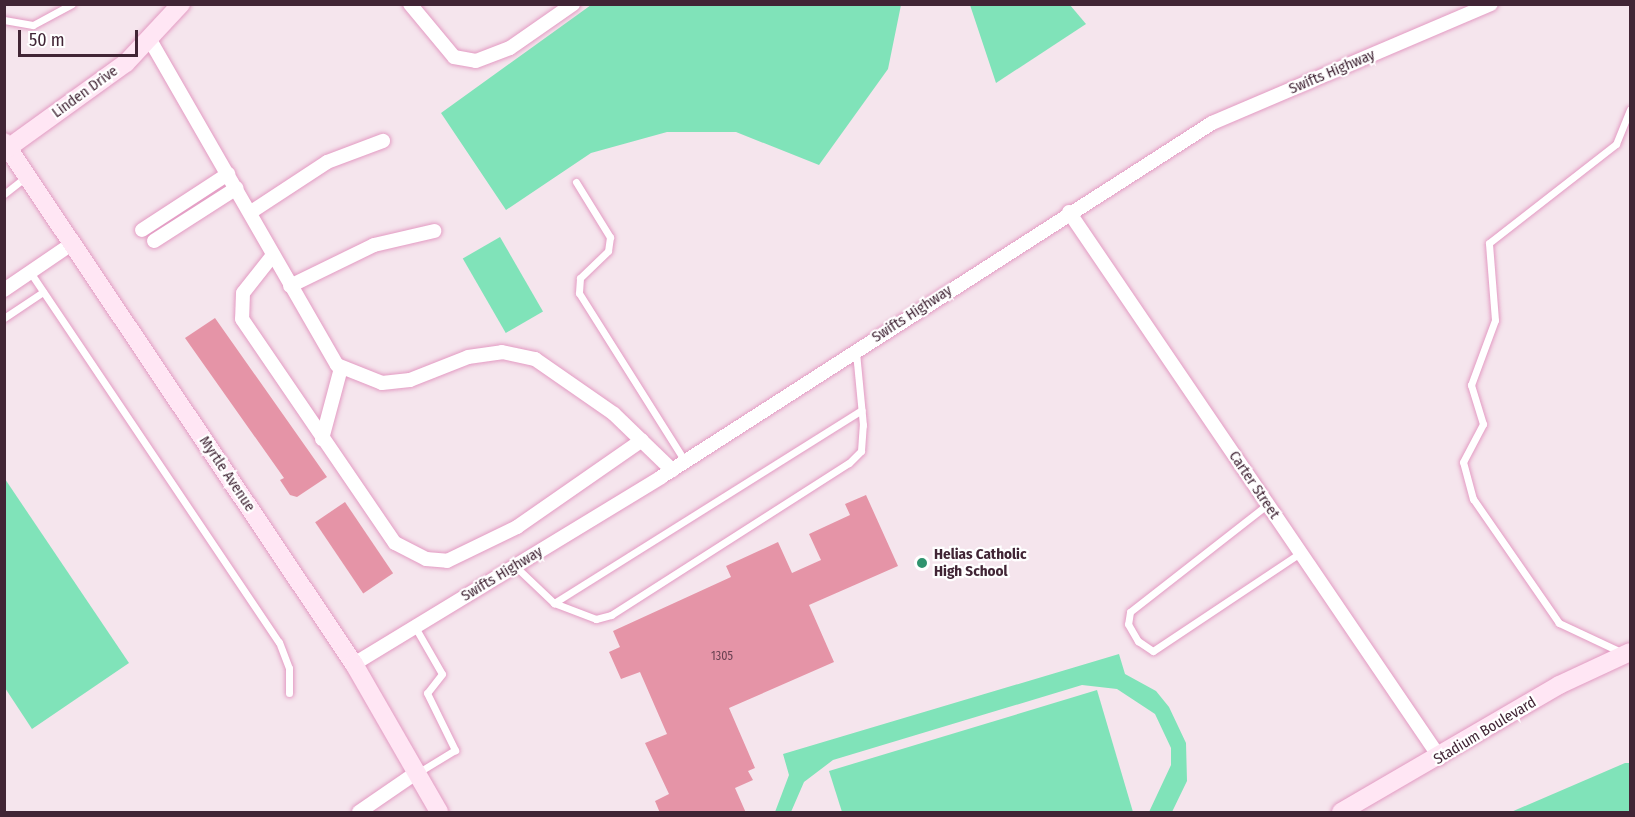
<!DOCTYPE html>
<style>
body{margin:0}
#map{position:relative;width:1635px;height:817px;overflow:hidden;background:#f5e5ed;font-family:"Fira Sans Condensed",sans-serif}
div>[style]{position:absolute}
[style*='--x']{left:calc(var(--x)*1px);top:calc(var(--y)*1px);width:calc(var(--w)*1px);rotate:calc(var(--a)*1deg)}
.green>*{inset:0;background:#80e3b9;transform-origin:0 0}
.building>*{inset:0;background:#e594a7;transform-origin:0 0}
.roads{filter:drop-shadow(0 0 2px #e39bc3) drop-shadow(0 0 2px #e39bc3)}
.lane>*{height:7px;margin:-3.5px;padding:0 3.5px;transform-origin:3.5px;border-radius:3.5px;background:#fff}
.street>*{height:14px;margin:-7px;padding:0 7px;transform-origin:7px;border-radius:7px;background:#fff}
.secondary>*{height:18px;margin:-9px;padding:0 9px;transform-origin:9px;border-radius:9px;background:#ffe6f4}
.dots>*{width:16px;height:16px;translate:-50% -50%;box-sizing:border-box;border:3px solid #fff;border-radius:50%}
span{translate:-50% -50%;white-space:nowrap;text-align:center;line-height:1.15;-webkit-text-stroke:4.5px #fff;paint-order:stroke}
.number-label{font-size:12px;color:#6a4152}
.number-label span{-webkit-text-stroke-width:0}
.street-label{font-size:15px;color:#412535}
.poi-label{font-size:15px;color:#412535;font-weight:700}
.left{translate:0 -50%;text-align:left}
.frame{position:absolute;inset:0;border:6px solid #412535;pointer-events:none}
.scale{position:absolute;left:18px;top:30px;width:120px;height:27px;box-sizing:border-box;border:3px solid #412535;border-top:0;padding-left:8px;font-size:18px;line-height:21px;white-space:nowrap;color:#412535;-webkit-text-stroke:4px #fff;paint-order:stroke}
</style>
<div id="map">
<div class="green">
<i style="clip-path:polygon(591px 5px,591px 4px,901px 5px,888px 69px,819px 165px,736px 132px,667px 132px,591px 153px,506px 210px,441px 113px)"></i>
<i style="clip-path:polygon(1070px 5px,1086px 24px,996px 83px,970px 5px)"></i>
<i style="left:500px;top:237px;width:86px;height:43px;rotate:60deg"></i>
<i style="clip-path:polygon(5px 479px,129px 663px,32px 729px,5px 688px)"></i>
<i style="clip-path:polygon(1119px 654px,1125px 674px,1156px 691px,1169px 707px,1186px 743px,1187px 781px,1172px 812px,1149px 812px,1171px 765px,1171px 748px,1155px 714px,1117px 689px,1082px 685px,833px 760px,804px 782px,791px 812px,775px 812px,789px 775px,783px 754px)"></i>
<i style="clip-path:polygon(1097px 690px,1133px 812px,842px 812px,829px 771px)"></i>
<i style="clip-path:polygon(1625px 763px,1630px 763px,1630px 812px,1511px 812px)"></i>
</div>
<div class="building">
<i style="clip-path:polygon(215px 318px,327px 477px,297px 497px,290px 495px,280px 480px,284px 478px,185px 338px)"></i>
<i style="clip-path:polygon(866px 495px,898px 566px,809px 605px,834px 662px,729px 708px,755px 768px,748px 771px,753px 780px,735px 788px,746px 813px,660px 813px,655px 801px,669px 794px,645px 743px,667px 734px,640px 672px,621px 679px,609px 652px,620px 647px,613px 631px,731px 577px,726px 566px,778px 542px,792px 573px,821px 560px,809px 534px,850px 515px,845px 504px)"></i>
<i style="left:345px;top:502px;width:86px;height:36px;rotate:56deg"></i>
</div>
<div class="roads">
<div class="lane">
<i style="--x:4;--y:20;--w:29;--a:10"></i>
<i style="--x:33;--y:25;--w:44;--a:-28.3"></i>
<i style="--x:576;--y:182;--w:65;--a:58.3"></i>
<i style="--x:610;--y:237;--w:14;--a:98"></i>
<i style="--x:608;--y:251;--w:39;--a:136"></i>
<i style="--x:580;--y:278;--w:15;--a:94"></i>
<i style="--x:579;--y:293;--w:199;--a:57.8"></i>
<i style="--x:4;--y:194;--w:28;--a:-38"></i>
<i style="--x:30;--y:272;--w:446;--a:56.1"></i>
<i style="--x:279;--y:642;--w:28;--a:69"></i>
<i style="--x:289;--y:668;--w:25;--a:90"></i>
<i style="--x:4;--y:318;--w:47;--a:-33.7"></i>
<i style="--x:1268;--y:504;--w:175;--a:142"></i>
<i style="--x:1130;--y:612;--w:12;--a:99"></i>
<i style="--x:1128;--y:624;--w:20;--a:60"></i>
<i style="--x:1138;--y:641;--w:18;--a:34"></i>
<i style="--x:1153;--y:651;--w:177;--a:-33.7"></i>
<i style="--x:515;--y:566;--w:54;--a:43.5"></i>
<i style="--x:554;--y:603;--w:45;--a:20.9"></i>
<i style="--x:596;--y:619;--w:16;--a:-15"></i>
<i style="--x:611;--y:615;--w:282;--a:-32.6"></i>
<i style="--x:849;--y:463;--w:17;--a:-45"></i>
<i style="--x:861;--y:451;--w:26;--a:-86"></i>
<i style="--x:863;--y:425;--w:73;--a:-95.5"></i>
<i style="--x:554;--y:603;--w:363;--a:-32.1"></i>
<i style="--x:415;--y:627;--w:54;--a:60.1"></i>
<i style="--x:442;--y:674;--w:24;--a:128"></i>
<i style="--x:427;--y:693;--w:64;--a:63.8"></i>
<i style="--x:455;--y:750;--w:42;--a:148.6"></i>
<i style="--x:1623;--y:653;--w:71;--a:-154.9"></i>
<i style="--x:1559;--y:623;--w:151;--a:-124.7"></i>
<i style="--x:1473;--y:499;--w:38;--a:-105"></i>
<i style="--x:1463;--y:462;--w:43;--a:-62.2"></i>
<i style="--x:1483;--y:424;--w:41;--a:-107.1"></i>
<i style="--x:1471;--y:385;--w:69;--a:-69.7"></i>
<i style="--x:1495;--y:320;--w:77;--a:-94.5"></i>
<i style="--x:1489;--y:243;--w:161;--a:-37.9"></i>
<i style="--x:1616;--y:144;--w:37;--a:-68"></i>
</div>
<div class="street">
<i style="--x:410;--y:4;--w:69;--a:50.3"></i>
<i style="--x:454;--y:57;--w:22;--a:10"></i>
<i style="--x:476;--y:61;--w:36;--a:-21"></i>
<i style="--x:510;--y:48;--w:77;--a:-34.9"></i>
<i style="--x:150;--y:40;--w:375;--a:60.1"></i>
<i style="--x:337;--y:365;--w:48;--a:21.8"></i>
<i style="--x:382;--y:383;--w:28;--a:-6"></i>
<i style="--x:410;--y:380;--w:62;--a:-21.6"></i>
<i style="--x:468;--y:357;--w:34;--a:-8"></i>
<i style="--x:502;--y:352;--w:34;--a:12"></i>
<i style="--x:535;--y:359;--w:96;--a:34.8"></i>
<i style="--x:614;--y:414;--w:81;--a:44"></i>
<i style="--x:251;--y:212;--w:91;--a:-33.3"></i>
<i style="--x:327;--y:162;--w:60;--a:-20.6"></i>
<i style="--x:1069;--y:212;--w:660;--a:55.8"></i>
<i style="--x:142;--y:230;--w:103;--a:-33.1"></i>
<i style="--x:154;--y:241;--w:98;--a:-32.6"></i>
<i style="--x:273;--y:255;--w:48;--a:128.3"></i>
<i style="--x:243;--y:293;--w:26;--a:92"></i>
<i style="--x:242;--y:319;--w:271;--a:55.7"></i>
<i style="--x:395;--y:543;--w:35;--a:27"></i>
<i style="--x:426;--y:559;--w:21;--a:5"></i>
<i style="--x:447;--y:561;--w:78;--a:-25.9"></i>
<i style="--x:517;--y:527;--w:152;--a:-34.8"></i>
<i style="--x:290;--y:286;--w:93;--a:-26"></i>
<i style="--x:374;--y:245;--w:62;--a:-13.1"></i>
<i style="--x:4;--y:290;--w:83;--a:-34.3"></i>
<i style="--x:322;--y:439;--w:73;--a:-75"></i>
<i style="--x:354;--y:664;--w:359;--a:-31.3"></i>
<i style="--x:661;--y:477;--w:655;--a:-32.72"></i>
<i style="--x:1212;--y:123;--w:303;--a:-23.1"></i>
<i style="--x:359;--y:812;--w:65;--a:-34.4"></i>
</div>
<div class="secondary">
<i style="--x:4;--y:142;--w:628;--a:56.16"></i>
<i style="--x:354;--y:664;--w:171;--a:60.1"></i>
<i style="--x:8;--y:148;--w:145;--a:-35.8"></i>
<i style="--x:126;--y:63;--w:81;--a:-47"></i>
<i style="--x:1341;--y:812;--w:252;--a:-30.2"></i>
<i style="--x:1559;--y:685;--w:78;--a:-24.9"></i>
</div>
</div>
<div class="dots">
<i style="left:922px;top:563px;background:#2f936e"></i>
</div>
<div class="number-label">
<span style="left:722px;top:657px">1305</span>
</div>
<div class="street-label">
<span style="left:1332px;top:72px;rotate:-23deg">Swifts Highway</span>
<span style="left:85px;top:92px;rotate:-36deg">Linden Drive</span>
<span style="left:912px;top:314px;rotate:-33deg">Swifts Highway</span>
<span style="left:227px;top:474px;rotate:56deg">Myrtle Avenue</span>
<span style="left:1254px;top:485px;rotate:56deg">Carter Street</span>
<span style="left:502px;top:574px;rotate:-31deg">Swifts Highway</span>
<span style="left:1485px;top:731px;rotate:-31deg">Stadium Boulevard</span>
</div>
<div class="poi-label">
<span class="left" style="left:934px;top:563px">Helias Catholic<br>High School</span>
</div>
<div class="frame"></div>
<div class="scale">50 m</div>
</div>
